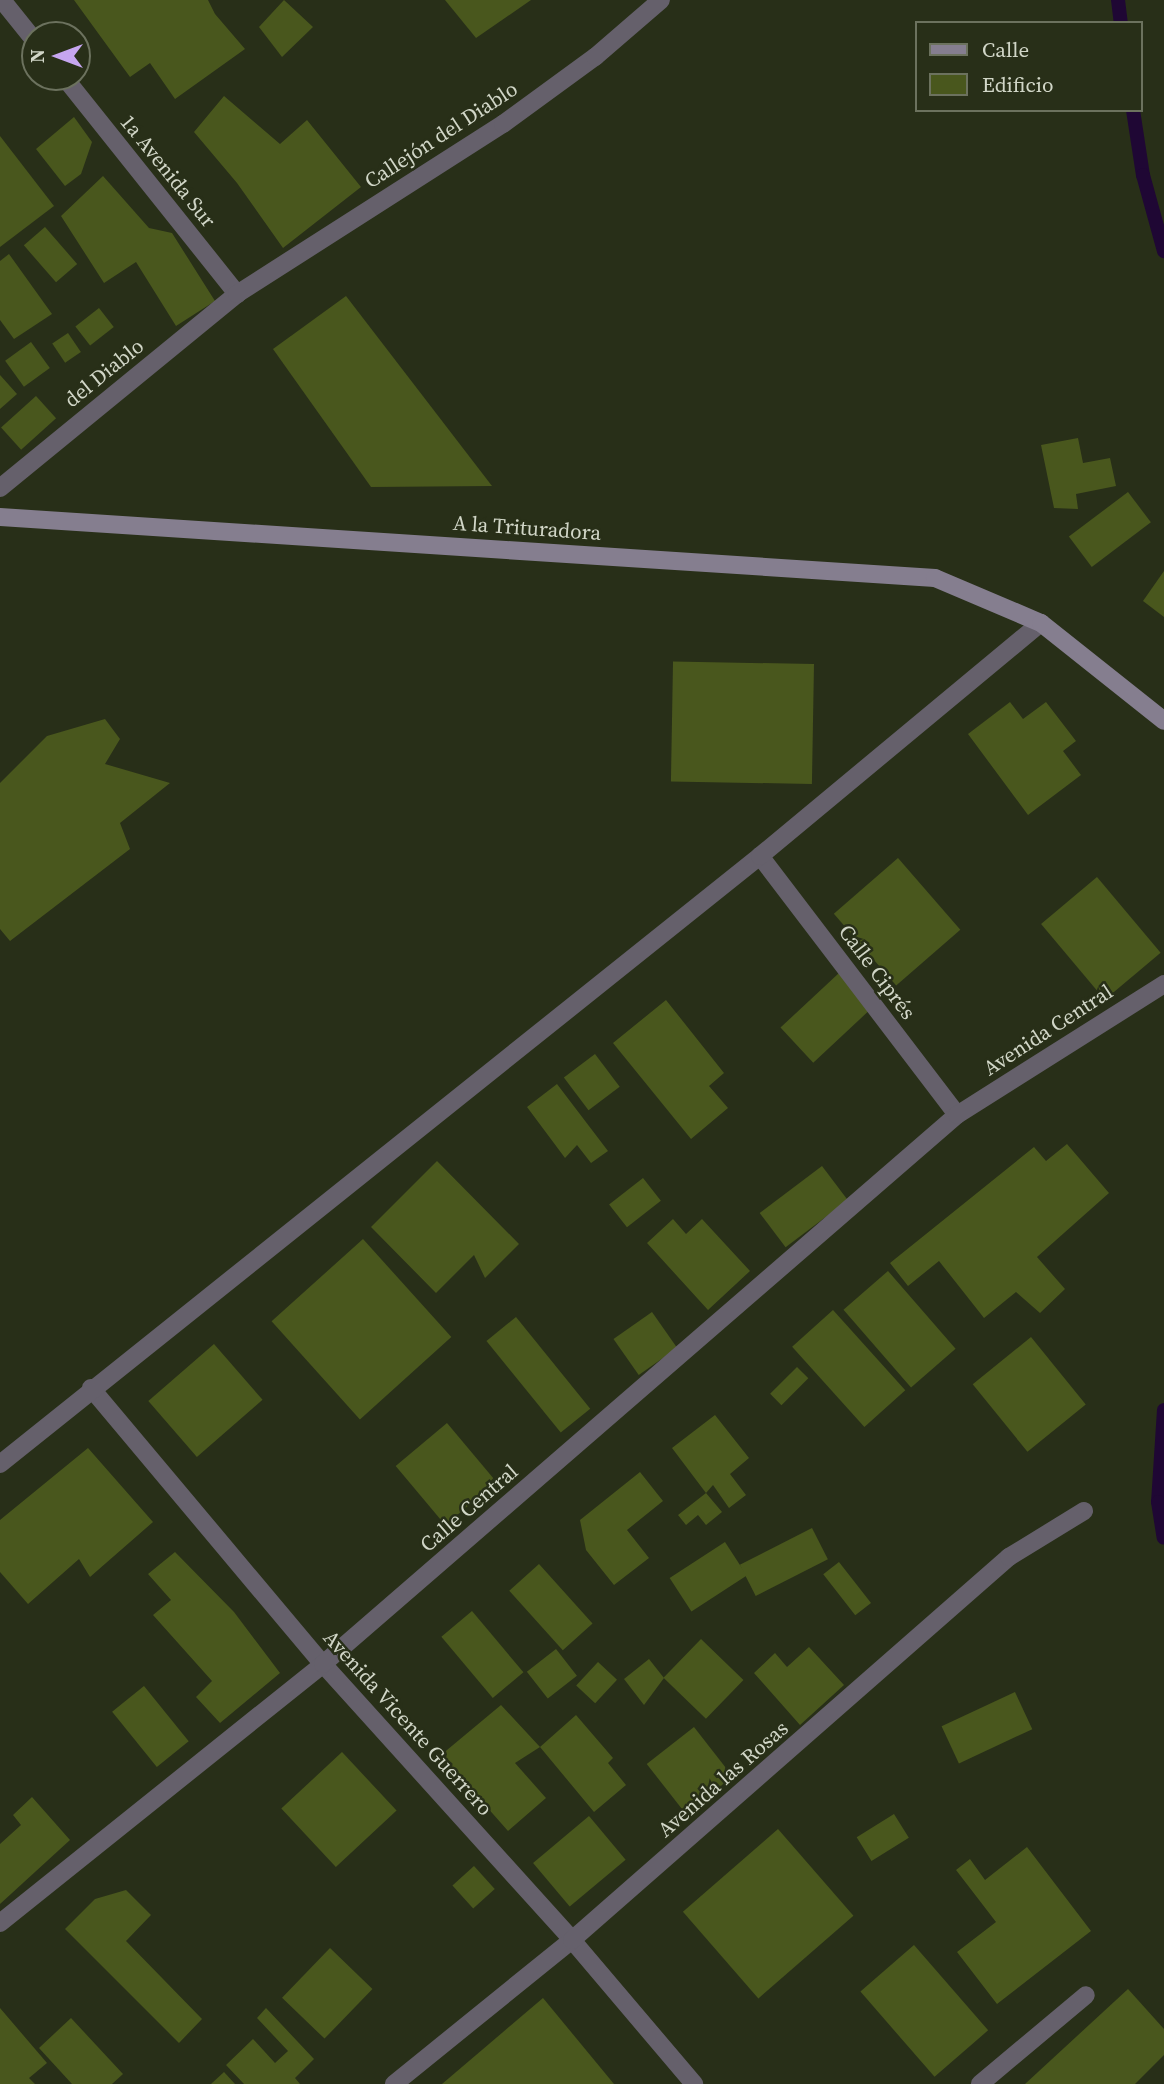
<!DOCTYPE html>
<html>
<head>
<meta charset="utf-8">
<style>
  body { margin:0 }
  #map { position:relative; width:1164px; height:2084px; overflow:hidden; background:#282f18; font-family:"Source Serif 4",serif }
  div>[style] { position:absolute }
  .stream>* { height:14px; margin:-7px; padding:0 7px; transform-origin:7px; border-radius:7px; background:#1f0734 }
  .building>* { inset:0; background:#49571d; transform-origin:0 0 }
  .street>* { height:18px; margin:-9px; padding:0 9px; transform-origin:9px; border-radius:9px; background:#65606b }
  .secondary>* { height:18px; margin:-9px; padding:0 9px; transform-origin:9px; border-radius:9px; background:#857e8f }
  span { translate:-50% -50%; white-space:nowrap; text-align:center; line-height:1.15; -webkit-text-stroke:5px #282f18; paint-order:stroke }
  .street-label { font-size:21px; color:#d1d6c7 }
  .legend { position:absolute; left:915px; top:21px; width:228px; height:91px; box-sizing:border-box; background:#282f18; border:2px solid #6c725e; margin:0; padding:9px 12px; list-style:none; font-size:21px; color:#d1d6c7 }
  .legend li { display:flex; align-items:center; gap:14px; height:35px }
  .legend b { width:35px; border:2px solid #6c725e }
  .north { position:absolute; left:21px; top:21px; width:70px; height:70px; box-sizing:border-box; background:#282f18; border:2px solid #6c725e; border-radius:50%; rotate:270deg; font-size:19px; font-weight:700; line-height:28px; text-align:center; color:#d1d6c7 }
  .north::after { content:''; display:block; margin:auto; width:24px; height:32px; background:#c6a6f0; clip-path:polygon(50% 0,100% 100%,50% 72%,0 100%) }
</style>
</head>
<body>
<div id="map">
  <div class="stream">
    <i style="left:1118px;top:0;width:23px;rotate:83deg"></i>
    <i style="left:1133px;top:110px;width:66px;rotate:81.3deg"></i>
    <i style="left:1143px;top:175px;width:79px;rotate:74.6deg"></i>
    <i style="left:1164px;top:1410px;width:92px;rotate:93.7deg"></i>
    <i style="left:1158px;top:1502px;width:36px;rotate:81deg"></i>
  </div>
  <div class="building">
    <i style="clip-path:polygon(74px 0,208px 0,215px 14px,245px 49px,175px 99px,150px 63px,130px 77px)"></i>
    <i style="clip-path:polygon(284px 0,313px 27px,282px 57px,259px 27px)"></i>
    <i style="clip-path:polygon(445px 0,531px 0,476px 38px)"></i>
    <i style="clip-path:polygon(224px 96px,280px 144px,307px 120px,361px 187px,283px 248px,237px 183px,194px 132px)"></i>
    <i style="clip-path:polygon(74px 117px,92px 142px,81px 174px,65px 186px,36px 149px)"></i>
    <i style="clip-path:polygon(0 136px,54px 206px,0 247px)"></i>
    <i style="clip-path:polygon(103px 176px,149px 228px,172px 233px,215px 301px,176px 326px,136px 262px,104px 283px,61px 216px)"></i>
    <i style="left:45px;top:227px;width:49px;height:28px;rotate:49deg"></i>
    <i style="clip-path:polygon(9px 254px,52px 314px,14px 339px,0 320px,0 261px)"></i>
    <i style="clip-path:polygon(346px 296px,492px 486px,371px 487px,273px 349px)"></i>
    <i style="left:99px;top:308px;width:24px;height:30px;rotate:52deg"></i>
    <i style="left:68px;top:333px;width:23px;height:19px;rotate:56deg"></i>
    <i style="left:31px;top:342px;width:32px;height:32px;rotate:54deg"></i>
    <i style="clip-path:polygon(0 375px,17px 394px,0 409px)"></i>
    <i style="left:36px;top:396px;width:30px;height:47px;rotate:48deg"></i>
    <i style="clip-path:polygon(1078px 438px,1083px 463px,1110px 458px,1116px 486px,1076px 494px,1078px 509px,1054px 508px,1041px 445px)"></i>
    <i style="left:1128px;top:492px;width:38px;height:74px;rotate:53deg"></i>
    <i style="clip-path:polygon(1164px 571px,1164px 617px,1143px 601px)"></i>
    <i style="left:814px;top:664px;width:120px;height:141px;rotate:91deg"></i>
    <i style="clip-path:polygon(1010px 702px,1023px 719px,1046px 702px,1076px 741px,1063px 751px,1081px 775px,1028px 815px,968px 734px)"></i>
    <i style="clip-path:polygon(105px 719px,120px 739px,105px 764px,170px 783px,120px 823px,130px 849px,10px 941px,0 929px,0 783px,47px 736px)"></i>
    <i style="left:898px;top:858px;width:95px;height:85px;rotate:49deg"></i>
    <i style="left:1097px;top:877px;width:99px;height:73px;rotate:50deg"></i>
    <i style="left:839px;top:973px;width:48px;height:80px;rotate:47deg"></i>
    <i style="clip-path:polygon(666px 1000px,724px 1073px,709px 1086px,728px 1108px,691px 1139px,613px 1043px)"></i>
    <i style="left:595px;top:1054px;width:41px;height:39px;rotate:53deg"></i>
    <i style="clip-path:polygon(557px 1084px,608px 1151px,591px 1163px,577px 1145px,565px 1158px,527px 1107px)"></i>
    <i style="clip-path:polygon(1067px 1144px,1109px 1193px,1037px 1257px,1065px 1289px,1040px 1313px,1016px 1292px,984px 1318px,939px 1261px,908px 1286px,890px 1263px,1034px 1147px,1046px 1161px)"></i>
    <i style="clip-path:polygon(437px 1161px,519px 1244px,485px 1278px,474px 1255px,436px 1293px,371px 1227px)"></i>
    <i style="left:822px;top:1166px;width:43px;height:78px;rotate:53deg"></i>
    <i style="left:643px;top:1178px;width:29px;height:43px;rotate:52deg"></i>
    <i style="clip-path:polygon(673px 1219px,686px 1234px,702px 1219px,750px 1271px,708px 1310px,647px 1243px)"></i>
    <i style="left:363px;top:1239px;width:132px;height:123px;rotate:48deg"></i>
    <i style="left:888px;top:1271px;width:103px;height:59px;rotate:49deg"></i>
    <i style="left:833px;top:1310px;width:108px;height:55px;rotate:48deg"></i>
    <i style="left:652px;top:1312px;width:44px;height:47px;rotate:55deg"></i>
    <i style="left:516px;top:1317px;width:118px;height:38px;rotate:51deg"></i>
    <i style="left:1031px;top:1337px;width:87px;height:75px;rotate:51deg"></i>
    <i style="left:214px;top:1344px;width:74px;height:87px;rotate:49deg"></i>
    <i style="left:797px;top:1367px;width:16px;height:38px;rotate:45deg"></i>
    <i style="clip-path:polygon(715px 1415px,749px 1458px,730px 1474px,746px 1495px,729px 1508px,713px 1485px,706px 1493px,722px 1512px,706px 1525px,698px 1515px,686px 1525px,678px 1515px,706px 1493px,672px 1448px)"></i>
    <i style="left:447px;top:1423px;width:77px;height:67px;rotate:50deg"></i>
    <i style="clip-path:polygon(88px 1448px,153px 1522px,90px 1577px,79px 1559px,28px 1604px,0 1572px,0 1520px)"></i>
    <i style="clip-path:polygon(640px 1472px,663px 1501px,627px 1530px,649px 1558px,614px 1585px,586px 1550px,580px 1520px)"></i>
    <i style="left:812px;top:1528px;width:35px;height:81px;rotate:63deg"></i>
    <i style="left:725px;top:1542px;width:40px;height:66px;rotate:57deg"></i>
    <i style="clip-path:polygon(175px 1552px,234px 1612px,280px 1673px,220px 1723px,196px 1697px,212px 1681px,153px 1615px,171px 1600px,148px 1574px)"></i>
    <i style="left:839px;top:1562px;width:52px;height:20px;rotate:52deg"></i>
    <i style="left:539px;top:1564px;width:80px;height:40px;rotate:48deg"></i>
    <i style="left:472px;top:1611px;width:80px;height:40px;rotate:50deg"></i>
    <i style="left:701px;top:1639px;width:59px;height:54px;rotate:44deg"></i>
    <i style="clip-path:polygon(809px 1647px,844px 1685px,800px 1725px,754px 1673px,775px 1653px,787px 1667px)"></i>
    <i style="left:556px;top:1649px;width:34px;height:37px;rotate:52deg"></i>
    <i style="clip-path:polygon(649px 1659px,664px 1678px,644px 1705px,624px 1679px)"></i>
    <i style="left:598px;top:1662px;width:26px;height:32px;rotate:43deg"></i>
    <i style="left:144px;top:1686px;width:71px;height:41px;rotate:51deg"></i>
    <i style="left:1015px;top:1692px;width:41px;height:81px;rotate:65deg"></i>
    <i style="clip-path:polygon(501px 1705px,540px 1747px,515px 1763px,546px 1798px,508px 1831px,441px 1755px)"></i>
    <i style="clip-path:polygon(576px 1715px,613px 1758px,608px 1763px,626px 1785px,594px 1812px,540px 1747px)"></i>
    <i style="left:694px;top:1727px;width:63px;height:60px;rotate:52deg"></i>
    <i style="left:342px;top:1752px;width:80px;height:83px;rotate:47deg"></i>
    <i style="clip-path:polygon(32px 1797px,70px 1840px,0 1904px,0 1844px,21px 1825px,13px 1815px)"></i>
    <i style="left:894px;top:1814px;width:28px;height:44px;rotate:58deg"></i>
    <i style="left:589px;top:1816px;width:57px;height:73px;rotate:50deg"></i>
    <i style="left:778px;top:1829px;width:115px;height:126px;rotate:49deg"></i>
    <i style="clip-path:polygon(1027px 1847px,1091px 1931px,997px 2004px,957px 1952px,996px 1922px,956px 1870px,970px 1859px,985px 1880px)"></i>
    <i style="left:474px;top:1866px;width:31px;height:29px;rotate:48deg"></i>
    <i style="clip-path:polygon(126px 1890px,151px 1915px,126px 1941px,202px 2019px,179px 2043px,65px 1929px,95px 1899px)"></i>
    <i style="left:914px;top:1945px;width:113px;height:71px;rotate:49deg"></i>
    <i style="left:330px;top:1948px;width:59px;height:69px;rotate:44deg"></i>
    <i style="clip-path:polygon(1128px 1989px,1164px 2029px,1164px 2055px,1135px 2084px,1025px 2084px)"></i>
    <i style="clip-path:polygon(543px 1998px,614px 2084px,442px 2084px)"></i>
    <i style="clip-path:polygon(0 2008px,47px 2063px,29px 2078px,35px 2084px,0 2084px)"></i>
    <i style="clip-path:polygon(266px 2008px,314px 2059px,295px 2078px,300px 2084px,244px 2084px,226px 2065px,253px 2039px,275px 2063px,288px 2051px,257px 2018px)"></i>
    <i style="clip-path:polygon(71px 2018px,123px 2074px,112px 2084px,72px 2084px,39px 2048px)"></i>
    <i style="clip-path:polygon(224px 2072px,235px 2084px,211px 2084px)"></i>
  </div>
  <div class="street">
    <i style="left:2px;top:0;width:53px;rotate:51.2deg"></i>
    <i style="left:64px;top:77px;width:278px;rotate:51.4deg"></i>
    <i style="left:0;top:488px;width:306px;rotate:-39.3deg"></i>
    <i style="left:237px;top:294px;width:316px;rotate:-32.6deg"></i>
    <i style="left:503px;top:124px;width:114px;rotate:-36.1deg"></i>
    <i style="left:595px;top:57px;width:87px;rotate:-40.8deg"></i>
    <i style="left:760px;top:856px;width:325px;rotate:52.7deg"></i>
    <i style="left:91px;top:1388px;width:361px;rotate:50deg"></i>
    <i style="left:323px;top:1664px;width:372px;rotate:47.9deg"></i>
    <i style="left:572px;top:1940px;width:189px;rotate:49.7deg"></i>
    <i style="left:0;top:1464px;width:973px;rotate:-38.66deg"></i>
    <i style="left:760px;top:856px;width:365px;rotate:-39.7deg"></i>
    <i style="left:0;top:1923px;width:414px;rotate:-38.7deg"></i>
    <i style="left:323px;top:1664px;width:839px;rotate:-40.89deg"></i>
    <i style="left:957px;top:1115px;width:245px;rotate:-32.3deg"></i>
    <i style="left:394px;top:2084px;width:229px;rotate:-39deg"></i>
    <i style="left:572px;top:1940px;width:581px;rotate:-41.23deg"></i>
    <i style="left:1009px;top:1557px;width:88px;rotate:-31.5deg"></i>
    <i style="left:980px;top:2084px;width:138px;rotate:-40deg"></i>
  </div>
  <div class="secondary">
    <i style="left:0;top:517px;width:937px;rotate:3.73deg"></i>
    <i style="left:935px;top:578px;width:115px;rotate:23deg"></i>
    <i style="left:1041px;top:623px;width:157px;rotate:38.5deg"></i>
  </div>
  <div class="street-label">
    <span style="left:441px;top:135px;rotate:-33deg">Callejón del Diablo</span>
    <span style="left:168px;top:171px;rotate:51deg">1a Avenida Sur</span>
    <span style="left:104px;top:373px;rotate:-39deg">del Diablo</span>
    <span style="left:527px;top:528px;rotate:4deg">A la Trituradora</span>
    <span style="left:877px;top:972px;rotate:53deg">Calle Ciprés</span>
    <span style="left:1048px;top:1030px;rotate:-33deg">Avenida Central</span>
    <span style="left:469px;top:1508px;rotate:-41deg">Calle Central</span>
    <span style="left:408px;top:1723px;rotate:48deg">Avenida Vicente Guerrero</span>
    <span style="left:723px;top:1779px;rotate:-41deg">Avenida las Rosas</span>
  </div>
  <ul class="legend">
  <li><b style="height:9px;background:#857e8f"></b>Calle</li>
  <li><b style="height:19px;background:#49571d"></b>Edificio</li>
  </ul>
  <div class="north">N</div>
</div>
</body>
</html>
